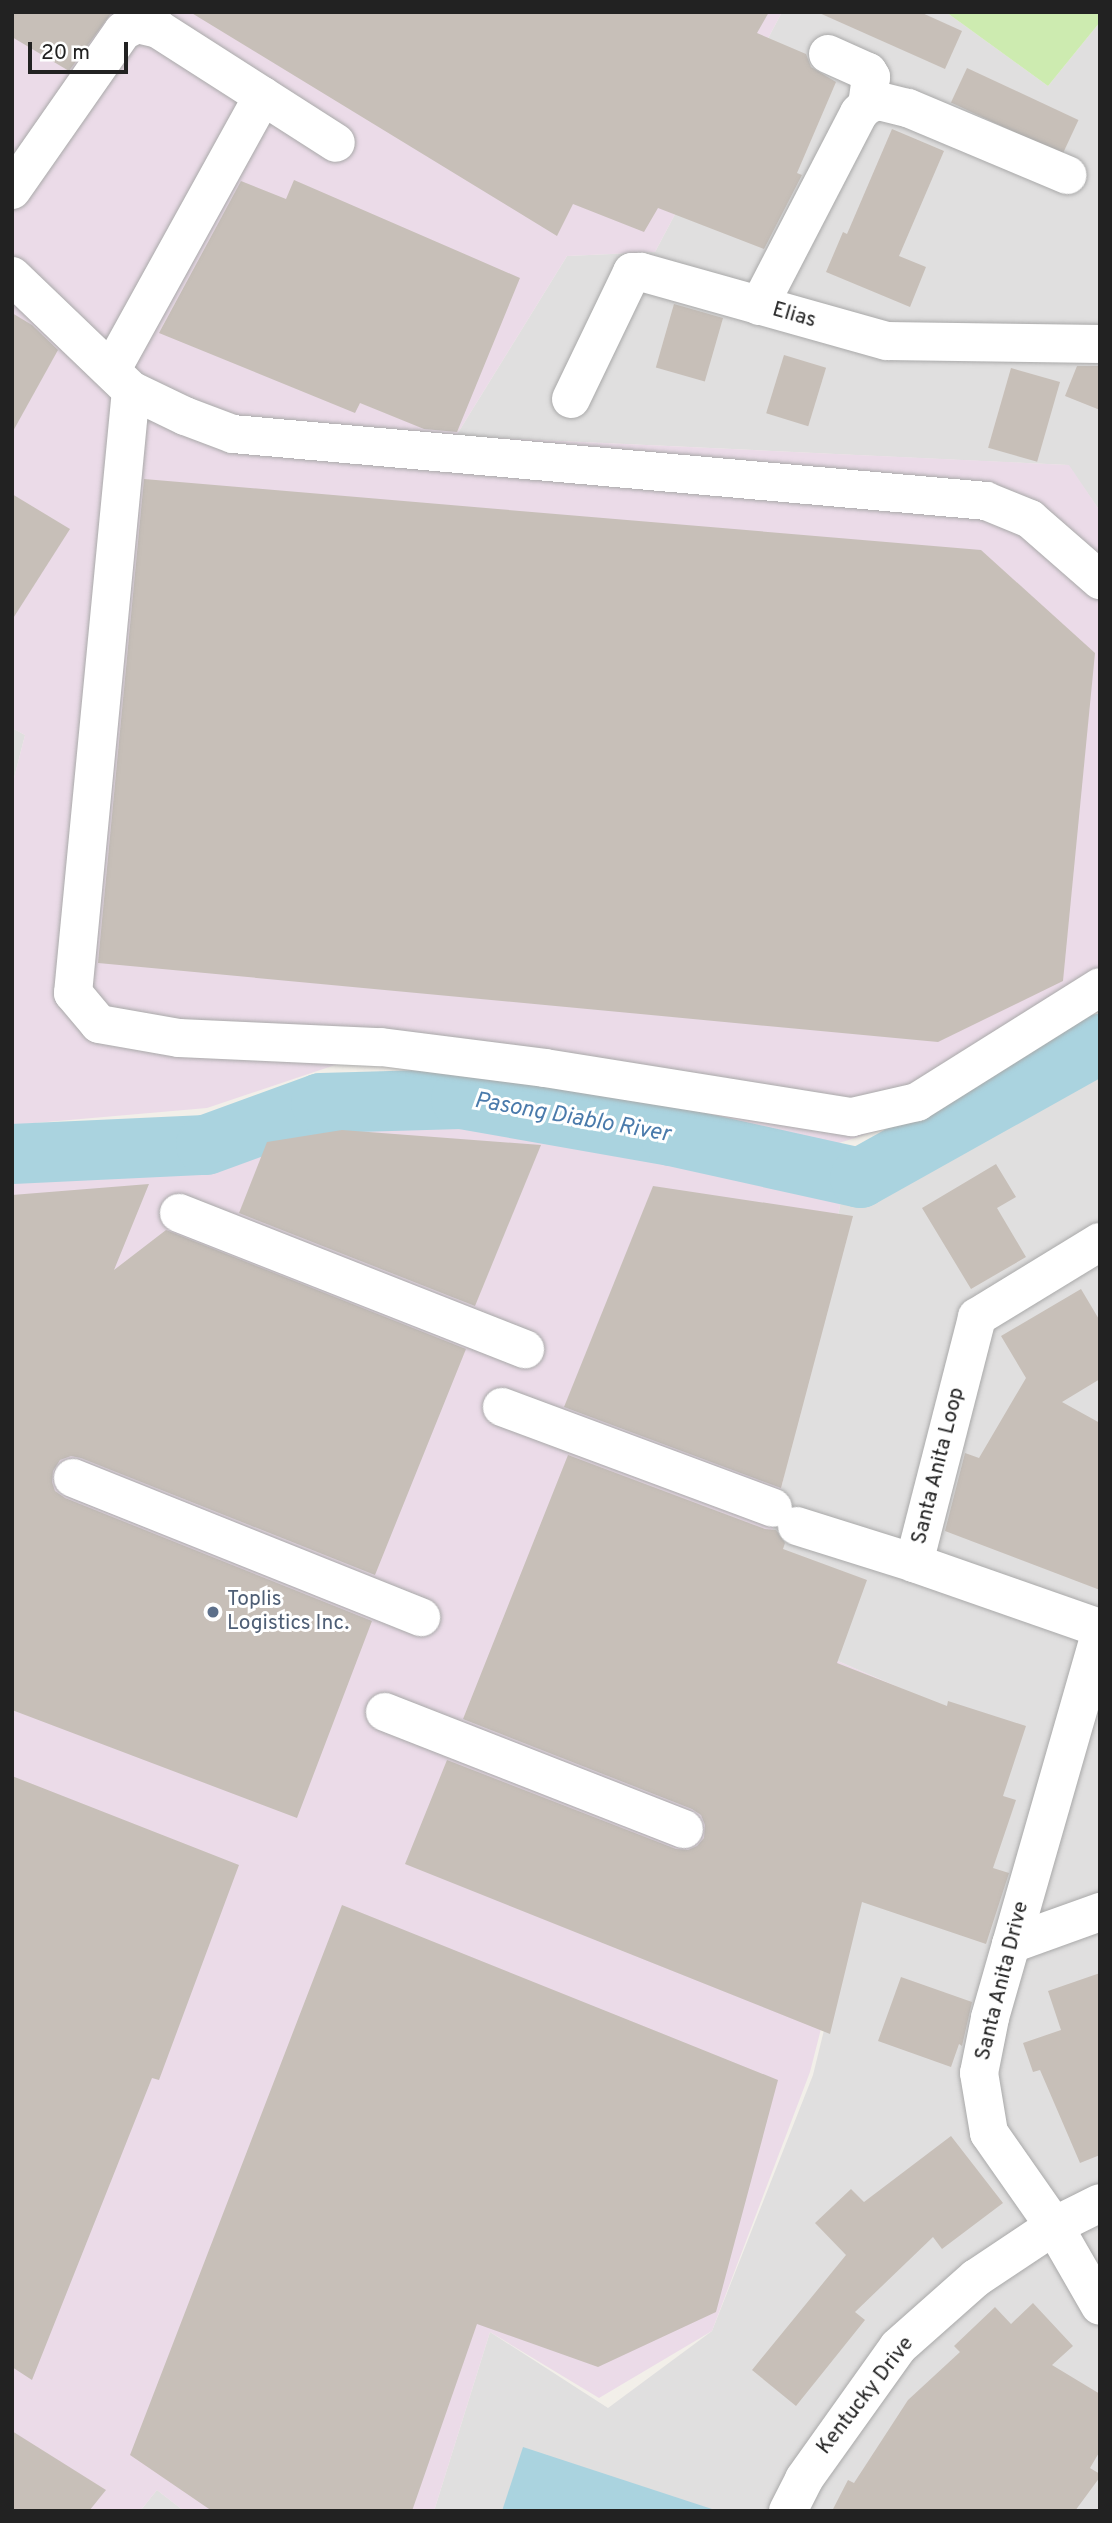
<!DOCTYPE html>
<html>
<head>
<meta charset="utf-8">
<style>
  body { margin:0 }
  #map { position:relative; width:1112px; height:2523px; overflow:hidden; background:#f2efe9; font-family:Overpass,sans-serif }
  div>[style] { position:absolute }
  .residential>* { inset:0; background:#e0dfdf }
  .industrial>* { inset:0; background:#ebdbe8 }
  .grass>* { inset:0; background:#cdebb0 }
  .water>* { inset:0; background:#aad3df }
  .river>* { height:60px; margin:-30px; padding:0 30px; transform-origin:30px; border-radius:30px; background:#aad3df }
  .building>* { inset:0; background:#c7bfb8; transform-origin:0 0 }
  .roads { filter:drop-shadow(0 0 2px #a9a9a9) drop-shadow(0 0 2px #a9a9a9) }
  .minor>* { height:38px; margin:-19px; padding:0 19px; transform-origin:19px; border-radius:19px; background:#fff }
  .dots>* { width:19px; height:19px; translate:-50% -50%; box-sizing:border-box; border:4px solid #fff; border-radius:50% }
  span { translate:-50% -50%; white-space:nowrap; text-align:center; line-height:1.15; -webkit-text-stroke:6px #fff; paint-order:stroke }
  .street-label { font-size:21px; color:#222 }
  .service-label { font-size:21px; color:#4e5e75 }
  .left { translate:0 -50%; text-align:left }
  .water-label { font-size:23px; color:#4a7aab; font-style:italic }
  .frame { position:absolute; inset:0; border:14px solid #222; pointer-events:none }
  .scale { position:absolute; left:28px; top:42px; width:100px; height:32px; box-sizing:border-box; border:4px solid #222; border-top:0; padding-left:9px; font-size:21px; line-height:24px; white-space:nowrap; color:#222; -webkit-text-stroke:5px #fff; paint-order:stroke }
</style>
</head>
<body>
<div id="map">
  <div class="residential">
    <i style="clip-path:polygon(782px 12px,946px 12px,1048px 86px,1100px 22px,1100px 511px,1068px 465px,456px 436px,567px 256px,655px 252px)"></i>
    <i style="clip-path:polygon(12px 728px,25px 735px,12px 786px)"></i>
    <i style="clip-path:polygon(1100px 1060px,1100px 2511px,434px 2511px,490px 2332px,608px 2408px,712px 2331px,813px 2075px,907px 1691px,753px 1624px,841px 1201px,872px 1204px)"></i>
    <i style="clip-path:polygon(157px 2490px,184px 2511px,140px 2511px)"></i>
  </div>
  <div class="industrial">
    <i style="clip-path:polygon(12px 12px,782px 12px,655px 252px,567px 256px,456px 436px,1069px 465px,1100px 511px,1100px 1000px,907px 1121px,836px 1144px,609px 1093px,350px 1060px,207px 1108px,12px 1125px,12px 786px,25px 735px,12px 728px)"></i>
    <i style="clip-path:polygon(323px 1103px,440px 1110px,841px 1201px,753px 1624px,907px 1691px,810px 2072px,712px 2331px,599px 2398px,490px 2332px,434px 2511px,184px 2511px,157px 2490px,140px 2511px,12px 2511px,12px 1176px,142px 1172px)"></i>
  </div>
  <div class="grass">
    <i style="clip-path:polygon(946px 12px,1100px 12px,1100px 22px,1048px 86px)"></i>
  </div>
  <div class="water">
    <i style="clip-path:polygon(523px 2447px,718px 2511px,502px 2511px)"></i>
  </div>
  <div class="river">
    <i style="left:12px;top:1154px;width:194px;rotate:-2.7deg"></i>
    <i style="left:206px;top:1145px;width:122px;rotate:-20.1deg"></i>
    <i style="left:321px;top:1103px;width:140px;rotate:-1.6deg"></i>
    <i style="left:461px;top:1099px;width:213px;rotate:10deg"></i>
    <i style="left:671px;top:1136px;width:194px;rotate:12.5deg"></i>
    <i style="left:860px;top:1178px;width:275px;rotate:-29.2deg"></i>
  </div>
  <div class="building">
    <i style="clip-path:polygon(12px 12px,112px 12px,69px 71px,12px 37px)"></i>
    <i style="clip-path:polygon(190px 12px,769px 12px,757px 33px,806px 54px,811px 67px,836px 82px,797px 173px,802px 175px,764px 249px,658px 208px,644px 232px,573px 204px,557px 236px)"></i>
    <i style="clip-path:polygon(817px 12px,920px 12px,962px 31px,945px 69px)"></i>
    <i style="left:967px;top:68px;width:123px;height:38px;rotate:25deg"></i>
    <i style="clip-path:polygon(892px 129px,944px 151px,899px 256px,926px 267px,910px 307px,826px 272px,843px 232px,847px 234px)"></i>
    <i style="clip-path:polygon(294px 180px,520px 278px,457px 432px,424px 429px,360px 403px,355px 413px,159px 333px,241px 181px,286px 199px)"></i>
    <i style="left:674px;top:304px;width:51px;height:66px;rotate:16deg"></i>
    <i style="clip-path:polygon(12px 313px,32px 325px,58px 350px,12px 433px)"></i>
    <i style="left:784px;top:355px;width:44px;height:61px;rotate:17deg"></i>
    <i style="clip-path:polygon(1077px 366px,1100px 366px,1100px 410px,1065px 396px)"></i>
    <i style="left:1011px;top:368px;width:51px;height:83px;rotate:16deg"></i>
    <i style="clip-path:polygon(144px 479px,981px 550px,1095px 653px,1063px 981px,938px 1042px,98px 963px)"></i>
    <i style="clip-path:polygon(12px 494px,70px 529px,12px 620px)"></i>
    <i style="clip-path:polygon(342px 1130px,541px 1145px,475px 1306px,239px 1213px,267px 1142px)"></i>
    <i style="clip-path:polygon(996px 1164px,1016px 1197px,997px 1208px,1026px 1257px,971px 1289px,922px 1208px)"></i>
    <i style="clip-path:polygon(149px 1184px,114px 1270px,166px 1230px,466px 1349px,375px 1575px,81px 1458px,71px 1456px,60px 1460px,53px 1471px,52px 1482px,55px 1491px,65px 1498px,372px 1621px,297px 1818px,12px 1710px,12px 1195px)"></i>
    <i style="clip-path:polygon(653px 1186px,853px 1216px,781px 1488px,564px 1407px)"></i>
    <i style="clip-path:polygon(1081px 1289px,1100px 1321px,1100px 1379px,1062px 1402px,1100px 1423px,1100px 1590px,945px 1531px,965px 1453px,979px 1458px,1026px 1378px,1001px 1336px)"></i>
    <i style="clip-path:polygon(568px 1455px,765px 1529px,776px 1530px,785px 1543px,783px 1549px,867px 1580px,837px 1663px,947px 1706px,948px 1701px,1026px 1726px,1003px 1796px,1016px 1800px,993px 1868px,1009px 1873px,986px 1944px,862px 1902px,830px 2034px,405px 1864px,447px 1760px,676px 1849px,688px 1850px,697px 1846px,704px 1838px,705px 1825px,701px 1815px,692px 1809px,463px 1719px)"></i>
    <i style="clip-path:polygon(12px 1776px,239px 1865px,159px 2080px,152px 2078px,32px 2380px,12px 2367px)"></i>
    <i style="clip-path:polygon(342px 1905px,778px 2080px,716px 2312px,598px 2367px,477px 2324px,412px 2511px,212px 2511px,130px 2455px)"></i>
    <i style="clip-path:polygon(1100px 1973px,1100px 2155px,1080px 2163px,1040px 2070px,1033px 2072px,1023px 2043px,1061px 2030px,1048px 1991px)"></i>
    <i style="clip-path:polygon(901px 1977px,972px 2002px,962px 2046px,959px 2044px,951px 2067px,878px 2041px)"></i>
    <i style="clip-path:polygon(951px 2136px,1003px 2203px,942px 2249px,933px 2237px,855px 2312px,865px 2320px,796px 2406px,752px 2370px,846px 2255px,815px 2223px,851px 2189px,864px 2202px)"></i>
    <i style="clip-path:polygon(1033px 2303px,1073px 2346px,1052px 2365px,1100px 2394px,1100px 2451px,1090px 2468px,1100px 2474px,1100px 2477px,1075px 2511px,832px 2511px,848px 2480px,854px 2483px,908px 2400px,960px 2352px,954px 2346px,995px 2307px,1011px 2324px)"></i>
    <i style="clip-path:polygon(12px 2431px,106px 2490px,89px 2511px,12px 2511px)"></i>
  </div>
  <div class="roads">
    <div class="minor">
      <i style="left:828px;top:54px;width:44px;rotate:24.2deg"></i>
      <i style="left:868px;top:72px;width:6px;rotate:59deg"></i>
      <i style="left:871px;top:77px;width:28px;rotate:98deg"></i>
      <i style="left:12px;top:190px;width:194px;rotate:-55.1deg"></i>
      <i style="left:123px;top:31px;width:16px;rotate:-27deg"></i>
      <i style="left:137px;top:24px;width:22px;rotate:13deg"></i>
      <i style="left:158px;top:29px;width:211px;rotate:32.6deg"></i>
      <i style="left:12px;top:276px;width:165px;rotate:43.8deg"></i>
      <i style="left:131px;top:390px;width:60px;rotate:25.7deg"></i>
      <i style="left:185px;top:416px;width:51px;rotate:20.6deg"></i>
      <i style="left:233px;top:434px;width:756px;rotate:5.08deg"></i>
      <i style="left:986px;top:501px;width:48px;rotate:22.2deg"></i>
      <i style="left:1030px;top:519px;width:93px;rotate:41.1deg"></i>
      <i style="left:759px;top:306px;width:217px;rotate:-62.6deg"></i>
      <i style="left:859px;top:113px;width:11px;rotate:-45deg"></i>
      <i style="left:867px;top:105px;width:13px;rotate:-18deg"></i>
      <i style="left:879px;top:101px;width:30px;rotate:14deg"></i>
      <i style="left:908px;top:108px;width:173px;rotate:22.8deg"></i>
      <i style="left:112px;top:369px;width:312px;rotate:-61.1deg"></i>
      <i style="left:131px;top:390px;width:606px;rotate:95.49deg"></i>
      <i style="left:73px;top:993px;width:40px;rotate:50deg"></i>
      <i style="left:99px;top:1024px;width:81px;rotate:9.9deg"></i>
      <i style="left:179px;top:1038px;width:202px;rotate:2.6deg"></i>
      <i style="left:381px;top:1047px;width:165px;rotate:7.3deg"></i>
      <i style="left:545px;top:1068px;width:311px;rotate:9.1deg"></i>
      <i style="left:852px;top:1117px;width:67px;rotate:-13deg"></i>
      <i style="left:917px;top:1102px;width:216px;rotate:-32.1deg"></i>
      <i style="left:571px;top:399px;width:141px;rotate:-64.3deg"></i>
      <i style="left:632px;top:272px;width:9px"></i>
      <i style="left:641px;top:272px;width:255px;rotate:15.7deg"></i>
      <i style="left:887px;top:341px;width:213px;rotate:0.8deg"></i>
      <i style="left:179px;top:1213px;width:372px;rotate:21.5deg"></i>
      <i style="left:502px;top:1407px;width:289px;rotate:20.4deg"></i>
      <i style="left:73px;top:1478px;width:375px;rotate:21.8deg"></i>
      <i style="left:797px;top:1526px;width:123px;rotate:17.5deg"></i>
      <i style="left:914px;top:1563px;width:197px;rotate:19.3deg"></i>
      <i style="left:914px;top:1563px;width:254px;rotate:-75.6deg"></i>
      <i style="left:977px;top:1317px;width:144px;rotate:-31.4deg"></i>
      <i style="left:1100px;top:1634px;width:399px;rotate:106deg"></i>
      <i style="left:990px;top:2018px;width:56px;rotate:101.3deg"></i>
      <i style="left:979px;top:2073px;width:61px;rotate:80.5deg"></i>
      <i style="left:989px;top:2133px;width:113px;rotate:55deg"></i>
      <i style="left:1054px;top:2226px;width:92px;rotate:60.1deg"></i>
      <i style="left:385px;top:1712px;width:321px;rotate:21.4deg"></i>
      <i style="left:1011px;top:1944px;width:95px;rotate:-19.8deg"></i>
      <i style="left:788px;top:2511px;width:36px;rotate:-63deg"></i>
      <i style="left:804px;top:2479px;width:162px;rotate:-54.5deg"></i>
      <i style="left:898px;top:2347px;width:104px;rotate:-41.5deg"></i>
      <i style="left:976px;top:2278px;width:94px;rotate:-33.7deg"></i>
      <i style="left:1054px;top:2226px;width:51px;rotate:-26.6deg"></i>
    </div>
  </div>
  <div class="dots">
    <i style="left:213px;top:1612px;background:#5c6f8a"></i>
  </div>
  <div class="street-label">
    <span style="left:794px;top:316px;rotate:16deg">Elias</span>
    <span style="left:939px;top:1466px;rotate:-76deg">Santa Anita Loop</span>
    <span style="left:1003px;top:1981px;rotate:-76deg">Santa Anita Drive</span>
    <span style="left:866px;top:2396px;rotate:-52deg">Kentucky Drive</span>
  </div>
  <div class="service-label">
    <span class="left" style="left:227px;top:1612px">Toplis<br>Logistics Inc.</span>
  </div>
  <div class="water-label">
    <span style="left:572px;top:1119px;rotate:10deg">Pasong Diablo River</span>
  </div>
  <div class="frame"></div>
  <div class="scale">20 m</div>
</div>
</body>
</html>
